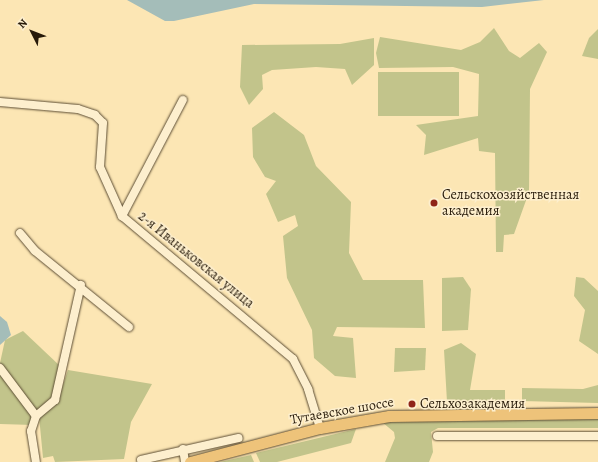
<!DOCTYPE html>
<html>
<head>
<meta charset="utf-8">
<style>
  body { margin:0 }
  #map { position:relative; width:598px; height:462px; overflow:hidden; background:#fce6b4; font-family:Alegreya,serif }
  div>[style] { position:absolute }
  .green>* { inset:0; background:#c2c48b; transform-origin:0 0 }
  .water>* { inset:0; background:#a4bdb9 }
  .roads { filter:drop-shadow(0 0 1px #5c4d34) drop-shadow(0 0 1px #5c4d34) }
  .minor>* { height:8px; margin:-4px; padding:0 4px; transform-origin:4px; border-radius:4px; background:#fdefce }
  .major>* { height:11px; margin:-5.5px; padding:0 5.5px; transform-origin:5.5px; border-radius:5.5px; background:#eec37a }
  .dots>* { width:11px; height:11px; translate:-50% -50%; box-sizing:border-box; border:2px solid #fdefce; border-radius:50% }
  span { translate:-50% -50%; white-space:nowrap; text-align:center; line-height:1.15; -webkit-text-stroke:3px #fdefce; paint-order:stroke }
  .poi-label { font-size:14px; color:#271a09 }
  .left { translate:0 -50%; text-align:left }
  .street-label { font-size:14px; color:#271a09 }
  .north { position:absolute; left:12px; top:12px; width:40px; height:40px; -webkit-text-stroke:3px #fdefce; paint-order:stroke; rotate:312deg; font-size:11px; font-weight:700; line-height:16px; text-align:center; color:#271a09 }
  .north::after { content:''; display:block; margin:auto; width:14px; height:18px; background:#271a09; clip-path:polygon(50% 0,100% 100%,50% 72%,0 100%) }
</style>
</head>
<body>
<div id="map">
  <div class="green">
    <i style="clip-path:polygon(494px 28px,509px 51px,520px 58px,539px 43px,547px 52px,530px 89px,529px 192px,514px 234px,504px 235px,503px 252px,496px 252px,495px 153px,479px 151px,478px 138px,424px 155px,426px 135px,416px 125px,478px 116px,479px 74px,453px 67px,379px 68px,376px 53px,380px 37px,461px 50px,480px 42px)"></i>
    <i style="clip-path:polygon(598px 29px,598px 59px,582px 56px,589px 38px)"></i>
    <i style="clip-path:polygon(374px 38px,374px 65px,352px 85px,345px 69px,316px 67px,272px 70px,262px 75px,263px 89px,249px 105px,240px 87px,242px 45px,340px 44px)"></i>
    <i style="left:459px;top:72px;width:44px;height:81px;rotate:90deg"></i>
    <i style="clip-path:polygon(274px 112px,304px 135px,316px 166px,351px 202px,349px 253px,363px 280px,423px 280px,425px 328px,337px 327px,333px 336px,353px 338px,356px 378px,335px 376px,314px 358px,312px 330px,287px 278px,283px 236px,298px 226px,295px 215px,278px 222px,266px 194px,276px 181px,265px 177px,253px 157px,252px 128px)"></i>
    <i style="clip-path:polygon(463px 277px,471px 289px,468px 330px,442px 331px,442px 278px)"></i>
    <i style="clip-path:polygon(576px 277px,584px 278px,598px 291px,598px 354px,579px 341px,585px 310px,574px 296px)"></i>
    <i style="clip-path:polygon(23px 331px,60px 366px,52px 399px,36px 412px,0 363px,5px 340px)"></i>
    <i style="clip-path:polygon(461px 343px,476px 354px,470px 390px,505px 390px,505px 405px,454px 406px,447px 402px,444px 350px)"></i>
    <i style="clip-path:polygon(395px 348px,426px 348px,425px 370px,394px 372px)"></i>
    <i style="clip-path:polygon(68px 370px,152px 384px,131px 422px,124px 459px,55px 462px,53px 456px,43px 458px,39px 416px,57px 402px)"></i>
    <i style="clip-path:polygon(0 373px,33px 416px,33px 425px,0 424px)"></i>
    <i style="clip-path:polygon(598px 385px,598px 403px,522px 401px,522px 388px,583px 389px)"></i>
    <i style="clip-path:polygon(439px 417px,598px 419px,598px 428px,438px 428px,431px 432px,433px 452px,429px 462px,385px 462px,395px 438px,394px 432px,382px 422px)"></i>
    <i style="clip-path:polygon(356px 429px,351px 443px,277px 462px,260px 462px,256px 453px)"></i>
    <i style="clip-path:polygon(251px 455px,254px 462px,220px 462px)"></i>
  </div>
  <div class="water">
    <i style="clip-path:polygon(127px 0,544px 0,482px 7px,254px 4px,174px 21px,165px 21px)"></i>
    <i style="clip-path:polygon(0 316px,7px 322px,11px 335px,0 345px)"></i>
  </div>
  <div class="roads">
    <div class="minor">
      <i style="left:0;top:102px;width:78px;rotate:5.1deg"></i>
      <i style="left:78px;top:109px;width:18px;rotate:19deg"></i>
      <i style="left:95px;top:115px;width:11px;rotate:45deg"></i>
      <i style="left:103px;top:123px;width:44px;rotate:93.9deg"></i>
      <i style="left:100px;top:167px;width:54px;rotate:65.8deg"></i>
      <i style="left:122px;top:216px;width:223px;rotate:39.9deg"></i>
      <i style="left:293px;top:359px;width:34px;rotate:63deg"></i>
      <i style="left:308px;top:389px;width:41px;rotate:72.9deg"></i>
      <i style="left:122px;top:216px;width:131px;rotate:-62.3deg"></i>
      <i style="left:20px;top:233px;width:23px;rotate:50deg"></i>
      <i style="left:35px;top:251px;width:121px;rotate:39deg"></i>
      <i style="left:0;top:368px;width:60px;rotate:53.1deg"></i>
      <i style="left:36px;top:416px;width:16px;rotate:108deg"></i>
      <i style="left:31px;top:431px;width:31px;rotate:81deg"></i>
      <i style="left:36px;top:416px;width:25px;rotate:-40deg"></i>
      <i style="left:55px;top:400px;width:118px;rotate:-77.3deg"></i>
      <i style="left:437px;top:436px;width:161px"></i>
      <i style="left:183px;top:449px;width:13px;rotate:81deg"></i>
      <i style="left:141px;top:460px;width:100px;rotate:-12.7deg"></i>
    </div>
    <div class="major">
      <i style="left:190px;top:462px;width:134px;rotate:-14.7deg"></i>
      <i style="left:320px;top:428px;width:70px;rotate:-9.9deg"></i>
      <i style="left:389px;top:416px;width:209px;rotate:-0.8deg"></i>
    </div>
  </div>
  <div class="dots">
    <i style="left:434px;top:203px;background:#8f2418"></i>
    <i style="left:412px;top:404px;background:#8f2418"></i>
  </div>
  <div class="poi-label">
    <span class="left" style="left:442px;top:203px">Сельскохозяйственная<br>академия</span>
    <span class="left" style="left:420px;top:404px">Сельхозакадемия</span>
  </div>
  <div class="street-label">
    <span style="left:196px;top:260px;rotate:39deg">2-я Иваньковская улица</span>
    <span style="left:342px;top:411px;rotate:-10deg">Тутаевское шоссе</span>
  </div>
  <div class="north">N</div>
</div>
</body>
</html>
